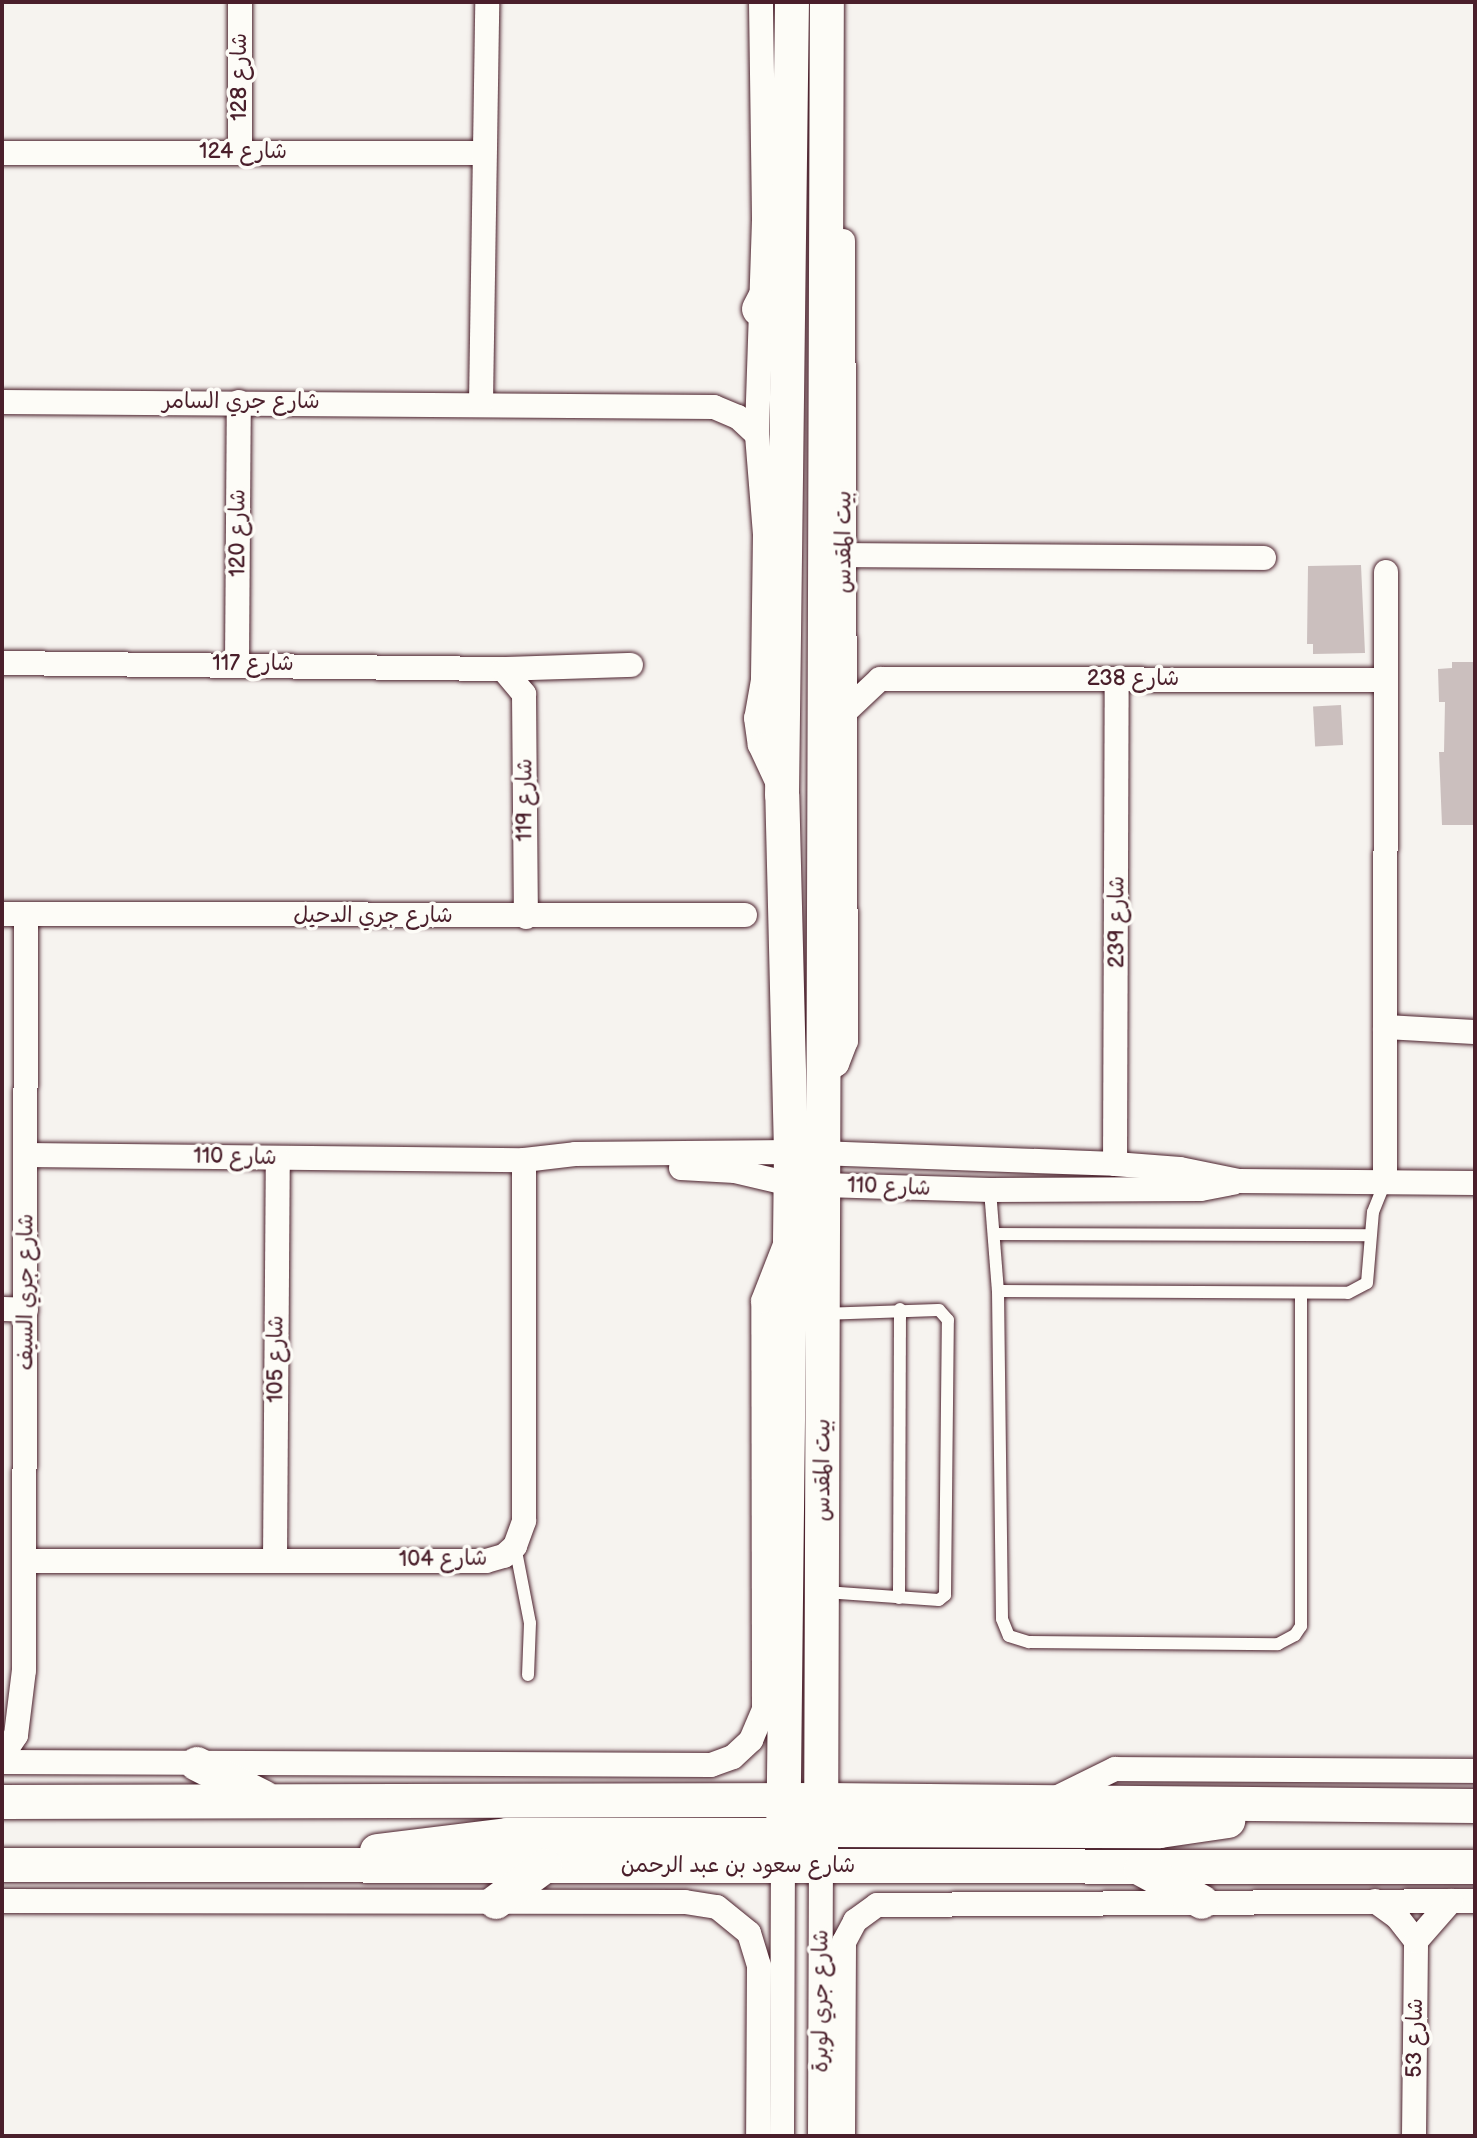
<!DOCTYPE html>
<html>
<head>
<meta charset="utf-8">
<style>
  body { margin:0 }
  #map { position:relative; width:1477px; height:2138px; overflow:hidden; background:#f6f3ef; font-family:"Balsamiq Sans","Playpen Sans Arabic",sans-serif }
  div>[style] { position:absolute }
  .building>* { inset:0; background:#cbbfbe; transform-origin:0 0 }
  .roads { filter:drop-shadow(0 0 2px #4a1f2b) drop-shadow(0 0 2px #4a1f2b) }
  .lane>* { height:12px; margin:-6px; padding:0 6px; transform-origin:6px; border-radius:6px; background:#fdfcf7 }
  .street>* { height:24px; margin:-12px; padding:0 12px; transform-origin:12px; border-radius:12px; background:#fdfcf7 }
  .secondary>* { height:34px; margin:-17px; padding:0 17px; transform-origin:17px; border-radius:17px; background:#fdfcf7 }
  span { translate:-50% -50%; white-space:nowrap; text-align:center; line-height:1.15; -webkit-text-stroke:7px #fdfcf7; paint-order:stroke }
  .street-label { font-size:22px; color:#4a1f2b }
  .frame { position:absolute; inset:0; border:4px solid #4a1f2b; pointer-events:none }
</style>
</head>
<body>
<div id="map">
  <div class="building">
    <i style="clip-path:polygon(1361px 565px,1365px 653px,1313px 654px,1313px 644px,1307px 644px,1308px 566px)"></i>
    <i style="clip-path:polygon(1452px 662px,1475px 662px,1475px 825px,1442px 825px,1439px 752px,1444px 752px,1445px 702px,1439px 702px,1438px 669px,1452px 668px)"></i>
    <i style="left:1341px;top:705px;width:40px;height:28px;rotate:87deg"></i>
  </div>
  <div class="roads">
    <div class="lane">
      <i style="left:990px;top:1190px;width:101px;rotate:85.5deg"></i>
      <i style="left:998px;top:1291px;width:350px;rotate:0.3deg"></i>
      <i style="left:1348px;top:1293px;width:21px;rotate:-28deg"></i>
      <i style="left:1367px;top:1283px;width:71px;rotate:-85.2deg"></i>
      <i style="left:1373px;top:1212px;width:32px;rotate:-68deg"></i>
      <i style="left:996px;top:1234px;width:373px;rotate:0.2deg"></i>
      <i style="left:998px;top:1291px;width:328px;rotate:89.3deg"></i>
      <i style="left:1002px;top:1619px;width:18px;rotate:68deg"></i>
      <i style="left:1009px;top:1636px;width:21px;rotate:17deg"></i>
      <i style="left:1029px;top:1642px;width:249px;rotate:0.5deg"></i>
      <i style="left:1278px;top:1644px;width:19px;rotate:-28deg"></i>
      <i style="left:1295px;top:1635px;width:11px;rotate:-56deg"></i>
      <i style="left:1301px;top:1626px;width:333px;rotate:-90deg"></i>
      <i style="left:515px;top:1546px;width:78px;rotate:79deg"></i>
      <i style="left:530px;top:1623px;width:52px;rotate:92.2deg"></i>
      <i style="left:825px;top:1592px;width:114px;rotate:4deg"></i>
      <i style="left:939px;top:1600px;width:8px;rotate:-40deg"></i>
      <i style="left:945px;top:1595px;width:275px;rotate:-89.4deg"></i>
      <i style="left:948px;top:1320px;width:13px;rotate:-132deg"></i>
      <i style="left:939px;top:1310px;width:112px;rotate:178deg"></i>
      <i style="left:899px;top:1598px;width:289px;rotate:-89.8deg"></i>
    </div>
    <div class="street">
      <i style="left:240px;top:2px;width:150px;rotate:90deg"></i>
      <i style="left:761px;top:2px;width:218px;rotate:89.2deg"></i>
      <i style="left:764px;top:220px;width:215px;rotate:91.9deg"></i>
      <i style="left:757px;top:435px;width:99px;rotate:85.4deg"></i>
      <i style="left:765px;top:534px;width:146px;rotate:90.8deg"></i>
      <i style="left:763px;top:680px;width:39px;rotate:100deg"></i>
      <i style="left:756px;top:718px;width:27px;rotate:82deg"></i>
      <i style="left:760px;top:745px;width:45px;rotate:65.1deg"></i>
      <i style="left:2px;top:153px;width:482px"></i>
      <i style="left:2px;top:402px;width:712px;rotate:0.4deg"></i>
      <i style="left:714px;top:407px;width:26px;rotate:23deg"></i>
      <i style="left:738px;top:417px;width:26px;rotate:43deg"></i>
      <i style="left:481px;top:403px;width:401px;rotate:-89.1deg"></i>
      <i style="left:844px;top:555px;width:420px;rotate:0.4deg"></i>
      <i style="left:2px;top:663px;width:501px;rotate:0.69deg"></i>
      <i style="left:503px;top:669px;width:33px;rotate:50deg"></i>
      <i style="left:524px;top:694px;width:223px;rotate:89.5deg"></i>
      <i style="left:237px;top:664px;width:262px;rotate:-89.6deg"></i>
      <i style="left:503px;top:669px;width:128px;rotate:-1.8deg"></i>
      <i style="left:845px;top:712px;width:48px;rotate:-43.3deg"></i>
      <i style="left:880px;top:679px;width:506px;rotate:0.11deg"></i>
      <i style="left:2px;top:914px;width:743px;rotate:0.08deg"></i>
      <i style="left:1385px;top:1027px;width:90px;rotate:3.2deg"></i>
      <i style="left:823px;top:1074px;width:17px;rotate:-36deg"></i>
      <i style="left:837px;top:1064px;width:25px;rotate:-69deg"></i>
      <i style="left:846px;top:1041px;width:800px;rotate:-90.21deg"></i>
      <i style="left:26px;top:1155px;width:498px;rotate:0.6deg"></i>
      <i style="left:524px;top:1160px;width:51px;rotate:-6.7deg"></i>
      <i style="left:575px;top:1154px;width:216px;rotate:-0.5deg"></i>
      <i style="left:791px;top:1152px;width:324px;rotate:2.1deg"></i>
      <i style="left:1115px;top:1164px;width:65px;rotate:4.4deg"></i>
      <i style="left:1180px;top:1169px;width:60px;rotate:11.5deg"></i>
      <i style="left:1239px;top:1181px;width:236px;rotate:0.5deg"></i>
      <i style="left:1115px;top:1164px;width:485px;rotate:-89.8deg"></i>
      <i style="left:681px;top:1168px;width:54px;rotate:3.2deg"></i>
      <i style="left:735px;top:1171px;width:57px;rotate:13.3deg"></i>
      <i style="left:790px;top:1184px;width:200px;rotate:1.7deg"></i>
      <i style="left:990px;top:1190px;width:211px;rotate:-0.3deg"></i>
      <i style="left:1201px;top:1189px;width:33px;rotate:-11deg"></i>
      <i style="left:1385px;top:1182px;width:610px;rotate:-89.91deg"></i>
      <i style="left:2px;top:1309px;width:24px;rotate:2deg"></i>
      <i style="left:27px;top:1561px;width:459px"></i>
      <i style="left:486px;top:1561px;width:19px;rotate:-16deg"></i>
      <i style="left:504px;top:1556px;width:15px;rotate:-42deg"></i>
      <i style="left:515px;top:1546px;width:27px;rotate:-70deg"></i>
      <i style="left:524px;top:1521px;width:361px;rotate:-90deg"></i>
      <i style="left:275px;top:1561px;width:403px;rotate:-89.6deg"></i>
      <i style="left:2px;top:1756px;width:25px;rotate:-56deg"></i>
      <i style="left:16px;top:1735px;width:65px;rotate:-83deg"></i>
      <i style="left:24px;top:1670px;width:756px;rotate:-89.85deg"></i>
      <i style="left:2px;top:1762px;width:709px;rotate:0.24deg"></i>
      <i style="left:711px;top:1765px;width:23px;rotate:-20deg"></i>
      <i style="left:733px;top:1757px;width:25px;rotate:-43deg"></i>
      <i style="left:751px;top:1740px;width:34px;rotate:-67deg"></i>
      <i style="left:764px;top:1709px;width:408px;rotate:-90.1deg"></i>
      <i style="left:763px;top:1301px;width:58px;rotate:-68.7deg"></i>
      <i style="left:1056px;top:1798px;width:66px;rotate:-26.2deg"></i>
      <i style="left:1115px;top:1769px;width:360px;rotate:0.3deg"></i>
      <i style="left:2px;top:1901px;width:683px;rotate:0.08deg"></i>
      <i style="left:685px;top:1902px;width:32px;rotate:9deg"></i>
      <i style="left:717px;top:1907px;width:41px;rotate:39.1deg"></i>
      <i style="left:749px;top:1933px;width:34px;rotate:73deg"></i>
      <i style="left:759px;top:1966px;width:170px;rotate:90.3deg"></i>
      <i style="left:1375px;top:1901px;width:29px;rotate:36deg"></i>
      <i style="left:1398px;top:1918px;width:29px;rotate:52deg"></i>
      <i style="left:782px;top:2136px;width:269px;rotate:-89.8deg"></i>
      <i style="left:820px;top:2136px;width:269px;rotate:-89.8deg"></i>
      <i style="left:843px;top:2136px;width:194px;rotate:-89.7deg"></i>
      <i style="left:844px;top:1942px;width:24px;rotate:-62deg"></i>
      <i style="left:855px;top:1921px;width:27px;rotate:-36deg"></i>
      <i style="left:877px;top:1905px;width:598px;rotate:-0.38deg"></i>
      <i style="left:1414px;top:2136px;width:195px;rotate:-89.4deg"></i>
      <i style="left:1416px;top:1941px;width:53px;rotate:-48.8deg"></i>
    </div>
    <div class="secondary">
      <i style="left:759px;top:309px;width:56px;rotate:-62.5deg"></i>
      <i style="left:197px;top:1764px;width:74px;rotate:26.6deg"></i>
      <i style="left:2px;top:1802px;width:823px;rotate:-0.14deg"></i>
      <i style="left:825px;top:1800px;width:650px;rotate:0.53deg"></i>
      <i style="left:804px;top:1839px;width:30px;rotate:-17deg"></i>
      <i style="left:833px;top:1830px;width:327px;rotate:0.2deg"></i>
      <i style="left:1160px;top:1831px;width:69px;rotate:-8.4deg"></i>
      <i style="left:377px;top:1851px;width:131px;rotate:-7deg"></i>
      <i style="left:507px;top:1835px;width:261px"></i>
      <i style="left:768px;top:1835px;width:39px;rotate:-17deg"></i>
      <i style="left:2px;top:1865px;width:1473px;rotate:0.08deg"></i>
      <i style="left:783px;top:1867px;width:715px;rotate:-89.36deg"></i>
      <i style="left:791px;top:1152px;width:357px;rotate:-91.4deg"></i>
      <i style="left:782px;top:795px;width:793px;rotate:-89.28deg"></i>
      <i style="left:821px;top:1867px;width:1865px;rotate:-89.82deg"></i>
      <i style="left:1141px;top:1869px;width:69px;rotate:28.4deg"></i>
      <i style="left:496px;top:1902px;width:61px;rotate:-36.3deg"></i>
    </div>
  </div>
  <div class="street-label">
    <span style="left:240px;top:77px;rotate:-90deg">شارع 128</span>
    <span style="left:243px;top:152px">شارع 124</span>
    <span style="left:241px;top:402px">شارع جري السامر</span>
    <span style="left:238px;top:533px;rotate:-90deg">شارع 120</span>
    <span style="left:844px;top:542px;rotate:-90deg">بيت المقدس</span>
    <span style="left:253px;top:664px">شارع 117</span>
    <span style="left:1133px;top:679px">شارع 238</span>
    <span style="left:525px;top:800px;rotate:-90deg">شارع 119</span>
    <span style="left:373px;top:916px">شارع جري الدحيل</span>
    <span style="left:1117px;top:922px;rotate:-90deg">شارع 239</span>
    <span style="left:235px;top:1157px;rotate:1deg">شارع 110</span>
    <span style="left:889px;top:1187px;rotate:2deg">شارع 110</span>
    <span style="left:26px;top:1292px;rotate:-90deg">شارع جري السيف</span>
    <span style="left:276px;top:1359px;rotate:-90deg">شارع 105</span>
    <span style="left:823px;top:1470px;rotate:-90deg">بيت المقدس</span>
    <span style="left:443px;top:1559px;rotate:-1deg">شارع 104</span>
    <span style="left:738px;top:1866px">شارع سعود بن عبد الرحمن</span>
    <span style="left:821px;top:2001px;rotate:-90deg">شارع جري لوبرة</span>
    <span style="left:1415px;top:2038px;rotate:-89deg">شارع 53</span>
  </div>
  <div class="frame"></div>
</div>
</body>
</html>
